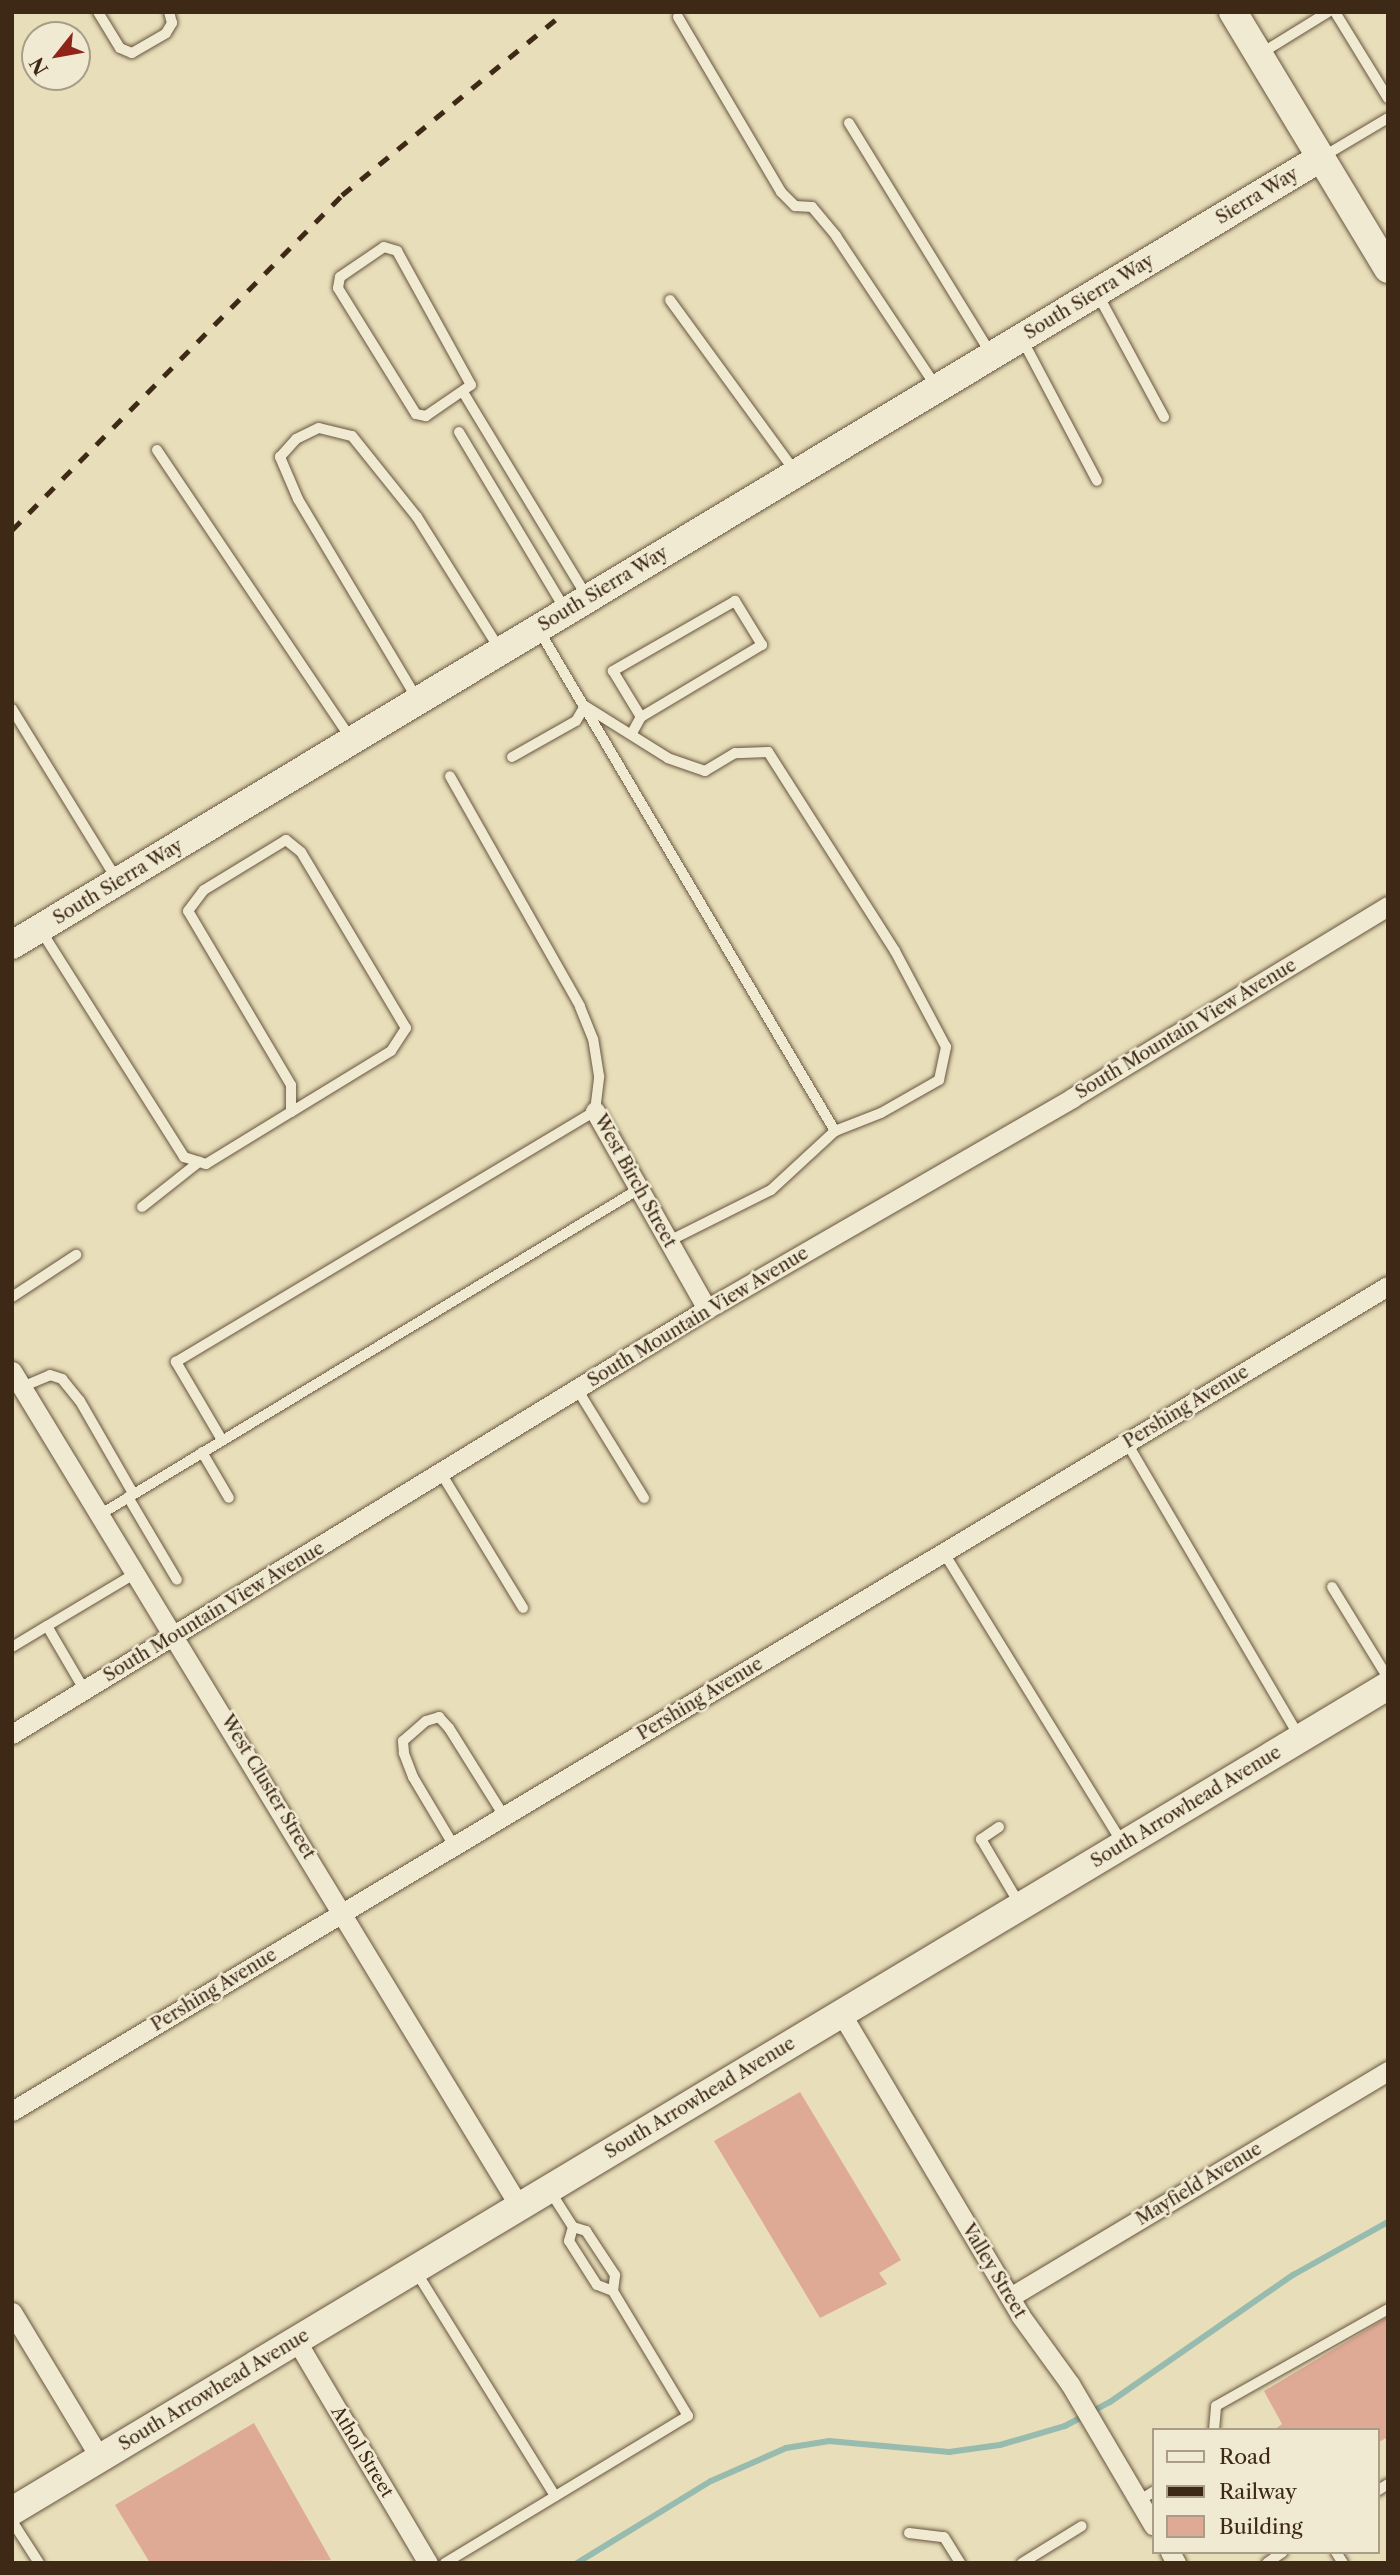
<!DOCTYPE html>
<html>
<head>
<meta charset="utf-8">
<style>
  body { margin:0 }
  #map { position:relative; width:1400px; height:2575px; overflow:hidden; background:#e8deb9; font-family:"Libre Caslon Text",serif }
  div>[style] { position:absolute }
  .stream>* { height:6px; margin:-3px; padding:0 3px; transform-origin:3px; border-radius:3px; background:#97bcaf }
  .building>* { inset:0; background:#dea995 }
  .roads { filter:drop-shadow(0 0 2px #685640) drop-shadow(0 0 2px #685640) }
  .lane>* { height:10px; margin:-5px; padding:0 5px; transform-origin:5px; border-radius:5px; background:#f0ead2 }
  .street>* { height:19px; margin:-9.5px; padding:0 9.5px; transform-origin:9.5px; border-radius:9.5px; background:#f0ead2 }
  .secondary>* { height:28px; margin:-14px; padding:0 14px; transform-origin:14px; border-radius:14px; background:#f0ead2 }
  .rail>* { height:5px; margin-top:-2.5px; transform-origin:0; background:repeating-linear-gradient(90deg,#3e2917 0 12px,transparent 0 24px) }
  span { translate:-50% -50%; white-space:nowrap; text-align:center; line-height:1.15; -webkit-text-stroke:5px #f0ead2; paint-order:stroke }
  .street-label { font-size:18px; color:#3e2917 }
  .frame { position:absolute; inset:0; border:14px solid #3e2917; pointer-events:none }
  .legend { position:absolute; left:1152px; top:2428px; width:228px; height:126px; box-sizing:border-box; background:#f0ead2; border:2px solid #a99d87; margin:0; padding:9px 12px; list-style:none; font-size:21px; color:#3e2917 }
  .legend li { display:flex; align-items:center; gap:14px; height:35px }
  .legend b { width:35px; border:2px solid #a99d87 }
  .north { position:absolute; left:21px; top:21px; width:70px; height:70px; box-sizing:border-box; background:#f0ead2; border:2px solid #a99d87; border-radius:50%; rotate:239deg; font-size:19px; font-weight:700; line-height:28px; text-align:center; color:#3e2917 }
  .north::after { content:''; display:block; margin:auto; width:24px; height:32px; background:#8f2418; clip-path:polygon(50% 0,100% 100%,50% 72%,0 100%) }
</style>
</head>
<body>
<div id="map">
  <div class="stream">
    <i style="left:577px;top:2563px;width:157px;rotate:-31.5deg"></i>
    <i style="left:711px;top:2481px;width:82px;rotate:-23.7deg"></i>
    <i style="left:786px;top:2448px;width:44px;rotate:-9.2deg"></i>
    <i style="left:829px;top:2441px;width:121px;rotate:5.2deg"></i>
    <i style="left:949px;top:2452px;width:51px;rotate:-7.8deg"></i>
    <i style="left:1000px;top:2445px;width:68px;rotate:-16.3deg"></i>
    <i style="left:1065px;top:2426px;width:51px;rotate:-28.1deg"></i>
    <i style="left:1110px;top:2402px;width:223px;rotate:-34.8deg"></i>
    <i style="left:1293px;top:2275px;width:109px;rotate:-29.2deg"></i>
  </div>
  <div class="building">
    <i style="clip-path:polygon(800px 2092px,901px 2260px,879px 2273px,887px 2284px,820px 2318px,714px 2141px)"></i>
    <i style="clip-path:polygon(1388px 2317px,1388px 2437px,1377px 2443px,1377px 2430px,1274px 2430px,1282px 2424px,1264px 2391px)"></i>
    <i style="clip-path:polygon(254px 2423px,331px 2560px,150px 2563px,115px 2505px)"></i>
  </div>
  <div class="roads">
    <div class="lane">
      <i style="left:98px;top:12px;width:42px;rotate:58.6deg"></i>
      <i style="left:120px;top:48px;width:13px;rotate:23deg"></i>
      <i style="left:132px;top:53px;width:39px;rotate:-30deg"></i>
      <i style="left:166px;top:33px;width:12px;rotate:-59deg"></i>
      <i style="left:172px;top:23px;width:11px;rotate:-105deg"></i>
      <i style="left:1335px;top:12px;width:101px;rotate:58.4deg"></i>
      <i style="left:678px;top:17px;width:203px;rotate:59.5deg"></i>
      <i style="left:781px;top:192px;width:20px;rotate:45deg"></i>
      <i style="left:795px;top:206px;width:17px;rotate:3deg"></i>
      <i style="left:812px;top:207px;width:38px;rotate:50deg"></i>
      <i style="left:836px;top:236px;width:182px;rotate:56.4deg"></i>
      <i style="left:1260px;top:54px;width:80px;rotate:-31.7deg"></i>
      <i style="left:849px;top:123px;width:273px;rotate:58.4deg"></i>
      <i style="left:1324px;top:156px;width:74px;rotate:-30.7deg"></i>
      <i style="left:384px;top:247px;width:14px;rotate:17deg"></i>
      <i style="left:397px;top:251px;width:153px;rotate:61.1deg"></i>
      <i style="left:471px;top:385px;width:55px;rotate:145.4deg"></i>
      <i style="left:426px;top:416px;width:10px;rotate:-169deg"></i>
      <i style="left:416px;top:414px;width:148px;rotate:-121.8deg"></i>
      <i style="left:338px;top:288px;width:11px;rotate:-80deg"></i>
      <i style="left:340px;top:277px;width:53px;rotate:-34.3deg"></i>
      <i style="left:1097px;top:293px;width:141px;rotate:61.6deg"></i>
      <i style="left:670px;top:300px;width:210px;rotate:53.9deg"></i>
      <i style="left:1023px;top:341px;width:158px;rotate:62.1deg"></i>
      <i style="left:463px;top:392px;width:241px;rotate:58.8deg"></i>
      <i style="left:459px;top:432px;width:209px;rotate:59.1deg"></i>
      <i style="left:157px;top:450px;width:346px;rotate:56.1deg"></i>
      <i style="left:540px;top:632px;width:580px;rotate:59.41deg"></i>
      <i style="left:835px;top:1131px;width:49px;rotate:-21.4deg"></i>
      <i style="left:881px;top:1113px;width:67px;rotate:-29.6deg"></i>
      <i style="left:939px;top:1080px;width:34px;rotate:-78deg"></i>
      <i style="left:946px;top:1047px;width:109px;rotate:-118deg"></i>
      <i style="left:895px;top:951px;width:236px;rotate:-122.5deg"></i>
      <i style="left:768px;top:752px;width:33px;rotate:178deg"></i>
      <i style="left:735px;top:753px;width:35px;rotate:149deg"></i>
      <i style="left:705px;top:771px;width:39px;rotate:-161deg"></i>
      <i style="left:668px;top:758px;width:98px;rotate:-147.9deg"></i>
      <i style="left:416px;top:697px;width:230px;rotate:-120.8deg"></i>
      <i style="left:298px;top:499px;width:46px;rotate:-113.2deg"></i>
      <i style="left:280px;top:457px;width:24px;rotate:-48deg"></i>
      <i style="left:296px;top:439px;width:25px;rotate:-26deg"></i>
      <i style="left:319px;top:428px;width:34px;rotate:14deg"></i>
      <i style="left:352px;top:436px;width:104px;rotate:51.3deg"></i>
      <i style="left:417px;top:517px;width:155px;rotate:58deg"></i>
      <i style="left:12px;top:709px;width:198px;rotate:58.4deg"></i>
      <i style="left:632px;top:733px;width:18px;rotate:-61deg"></i>
      <i style="left:641px;top:717px;width:141px;rotate:-30.8deg"></i>
      <i style="left:762px;top:645px;width:52px;rotate:-121.5deg"></i>
      <i style="left:735px;top:601px;width:141px;rotate:150.2deg"></i>
      <i style="left:613px;top:671px;width:54px;rotate:58.7deg"></i>
      <i style="left:512px;top:757px;width:73px;rotate:-29.4deg"></i>
      <i style="left:576px;top:721px;width:17px;rotate:-59deg"></i>
      <i style="left:40px;top:929px;width:270px;rotate:57.7deg"></i>
      <i style="left:184px;top:1157px;width:23px;rotate:18deg"></i>
      <i style="left:206px;top:1164px;width:100px;rotate:-31.5deg"></i>
      <i style="left:291px;top:1112px;width:27px;rotate:-90deg"></i>
      <i style="left:291px;top:1085px;width:202px;rotate:-120.6deg"></i>
      <i style="left:188px;top:911px;width:26px;rotate:-53deg"></i>
      <i style="left:204px;top:890px;width:96px;rotate:-31.4deg"></i>
      <i style="left:286px;top:840px;width:19px;rotate:39deg"></i>
      <i style="left:301px;top:852px;width:205px;rotate:59.2deg"></i>
      <i style="left:406px;top:1028px;width:27px;rotate:123deg"></i>
      <i style="left:391px;top:1051px;width:117px;rotate:148.6deg"></i>
      <i style="left:142px;top:1207px;width:73px;rotate:-38.3deg"></i>
      <i style="left:669px;top:1241px;width:114px;rotate:-26.6deg"></i>
      <i style="left:771px;top:1190px;width:87px;rotate:-42.7deg"></i>
      <i style="left:12px;top:1297px;width:77px;rotate:-33.3deg"></i>
      <i style="left:22px;top:1387px;width:30px;rotate:-23deg"></i>
      <i style="left:50px;top:1375px;width:13px;rotate:18deg"></i>
      <i style="left:62px;top:1379px;width:28px;rotate:51deg"></i>
      <i style="left:80px;top:1401px;width:106px;rotate:60.1deg"></i>
      <i style="left:577px;top:1389px;width:128px;rotate:58.4deg"></i>
      <i style="left:222px;top:1440px;width:91px;rotate:-120.5deg"></i>
      <i style="left:176px;top:1362px;width:488px;rotate:-30.9deg"></i>
      <i style="left:595px;top:1111px;width:35px;rotate:-83deg"></i>
      <i style="left:599px;top:1076px;width:37px;rotate:-99deg"></i>
      <i style="left:593px;top:1039px;width:35px;rotate:-112deg"></i>
      <i style="left:580px;top:1006px;width:264px;rotate:-119.5deg"></i>
      <i style="left:1127px;top:1443px;width:342px;rotate:59.6deg"></i>
      <i style="left:202px;top:1452px;width:53px;rotate:59.6deg"></i>
      <i style="left:441px;top:1473px;width:158px;rotate:58.7deg"></i>
      <i style="left:128px;top:1497px;width:96px;rotate:59.4deg"></i>
      <i style="left:101px;top:1514px;width:629px;rotate:-31.14deg"></i>
      <i style="left:944px;top:1553px;width:342px;rotate:58.4deg"></i>
      <i style="left:1332px;top:1587px;width:107px;rotate:58.4deg"></i>
      <i style="left:12px;top:1647px;width:41px;rotate:-31deg"></i>
      <i style="left:85px;top:1691px;width:75px;rotate:-120.3deg"></i>
      <i style="left:47px;top:1626px;width:104px;rotate:-30.8deg"></i>
      <i style="left:999px;top:1827px;width:22px;rotate:146deg"></i>
      <i style="left:981px;top:1839px;width:77px;rotate:59.4deg"></i>
      <i style="left:454px;top:1846px;width:80px;rotate:-120.7deg"></i>
      <i style="left:413px;top:1777px;width:26px;rotate:-111deg"></i>
      <i style="left:404px;top:1753px;width:12px;rotate:-95deg"></i>
      <i style="left:403px;top:1741px;width:30px;rotate:-41deg"></i>
      <i style="left:426px;top:1721px;width:14px;rotate:-17deg"></i>
      <i style="left:439px;top:1717px;width:15px;rotate:48deg"></i>
      <i style="left:449px;top:1728px;width:104px;rotate:58deg"></i>
      <i style="left:550px;top:2191px;width:43px;rotate:57.4deg"></i>
      <i style="left:573px;top:2227px;width:14px;rotate:17deg"></i>
      <i style="left:586px;top:2231px;width:53px;rotate:56.6deg"></i>
      <i style="left:615px;top:2275px;width:16px;rotate:97deg"></i>
      <i style="left:613px;top:2291px;width:17px;rotate:-159deg"></i>
      <i style="left:597px;top:2285px;width:52px;rotate:-122.5deg"></i>
      <i style="left:569px;top:2241px;width:15px;rotate:-74deg"></i>
      <i style="left:415px;top:2270px;width:266px;rotate:58.2deg"></i>
      <i style="left:1214px;top:2430px;width:24px;rotate:-85deg"></i>
      <i style="left:1216px;top:2406px;width:197px;rotate:-29.4deg"></i>
      <i style="left:1377px;top:2491px;width:13px;rotate:-32deg"></i>
      <i style="left:1139px;top:2501px;width:17px;rotate:-33deg"></i>
      <i style="left:12px;top:2521px;width:50px;rotate:57.3deg"></i>
      <i style="left:909px;top:2533px;width:35px;rotate:7deg"></i>
      <i style="left:944px;top:2537px;width:31px;rotate:58deg"></i>
      <i style="left:1336px;top:2552px;width:13px;rotate:58deg"></i>
      <i style="left:445px;top:2563px;width:284px;rotate:-31.2deg"></i>
      <i style="left:688px;top:2416px;width:146px;rotate:-121deg"></i>
      <i style="left:1022px;top:2563px;width:70px;rotate:-31.7deg"></i>
      <i style="left:1267px;top:2563px;width:19px;rotate:-35deg"></i>
    </div>
    <div class="street">
      <i style="left:595px;top:1111px;width:227px;rotate:60.5deg"></i>
      <i style="left:12px;top:1371px;width:977px;rotate:58.73deg"></i>
      <i style="left:12px;top:1734px;width:815px;rotate:-31.45deg"></i>
      <i style="left:707px;top:1309px;width:422px;rotate:-30deg"></i>
      <i style="left:1072px;top:1098px;width:370px;rotate:-31.3deg"></i>
      <i style="left:841px;top:2013px;width:351px;rotate:59.3deg"></i>
      <i style="left:1020px;top:2315px;width:85px;rotate:54.1deg"></i>
      <i style="left:1070px;top:2384px;width:164px;rotate:59.5deg"></i>
      <i style="left:12px;top:2111px;width:1604px;rotate:-30.95deg"></i>
      <i style="left:1010px;top:2297px;width:440px;rotate:-30.9deg"></i>
      <i style="left:12px;top:2312px;width:170px;rotate:58.9deg"></i>
      <i style="left:296px;top:2340px;width:259px;rotate:59.4deg"></i>
      <i style="left:1170px;top:2552px;width:13px;rotate:61deg"></i>
    </div>
    <div class="secondary">
      <i style="left:1233px;top:12px;width:300px;rotate:58.9deg"></i>
      <i style="left:12px;top:945px;width:1527px;rotate:-31.03deg"></i>
      <i style="left:12px;top:2511px;width:1604px;rotate:-30.95deg"></i>
    </div>
  </div>
  <div class="rail">
    <i style="left:12px;top:530px;width:470px;rotate:-45.4deg"></i>
    <i style="left:342px;top:195px;width:288px;rotate:-39.4deg"></i>
  </div>
  <div class="street-label">
    <span style="left:1257px;top:196px;rotate:-31deg">Sierra Way</span>
    <span style="left:1089px;top:297px;rotate:-31deg">South Sierra Way</span>
    <span style="left:603px;top:589px;rotate:-31deg">South Sierra Way</span>
    <span style="left:118px;top:882px;rotate:-31deg">South Sierra Way</span>
    <span style="left:1186px;top:1029px;rotate:-31deg">South Mountain View Avenue</span>
    <span style="left:635px;top:1181px;rotate:61deg">West Birch Street</span>
    <span style="left:698px;top:1317px;rotate:-31deg">South Mountain View Avenue</span>
    <span style="left:1186px;top:1407px;rotate:-31deg">Pershing Avenue</span>
    <span style="left:214px;top:1612px;rotate:-31deg">South Mountain View Avenue</span>
    <span style="left:700px;top:1699px;rotate:-31deg">Pershing Avenue</span>
    <span style="left:268px;top:1787px;rotate:59deg">West Cluster Street</span>
    <span style="left:1186px;top:1807px;rotate:-31deg">South Arrowhead Avenue</span>
    <span style="left:214px;top:1990px;rotate:-31deg">Pershing Avenue</span>
    <span style="left:700px;top:2098px;rotate:-31deg">South Arrowhead Avenue</span>
    <span style="left:1199px;top:2184px;rotate:-31deg">Mayfield Avenue</span>
    <span style="left:994px;top:2271px;rotate:59deg">Valley Street</span>
    <span style="left:214px;top:2390px;rotate:-31deg">South Arrowhead Avenue</span>
    <span style="left:362px;top:2452px;rotate:59deg">Athol Street</span>
  </div>
  <div class="frame"></div>
  <ul class="legend">
  <li><b style="height:9px;background:#f0ead2"></b>Road</li>
  <li><b style="height:9px;background:#3e2917"></b>Railway</li>
  <li><b style="height:19px;background:#dea995"></b>Building</li>
  </ul>
  <div class="north">N</div>
</div>
</body>
</html>
